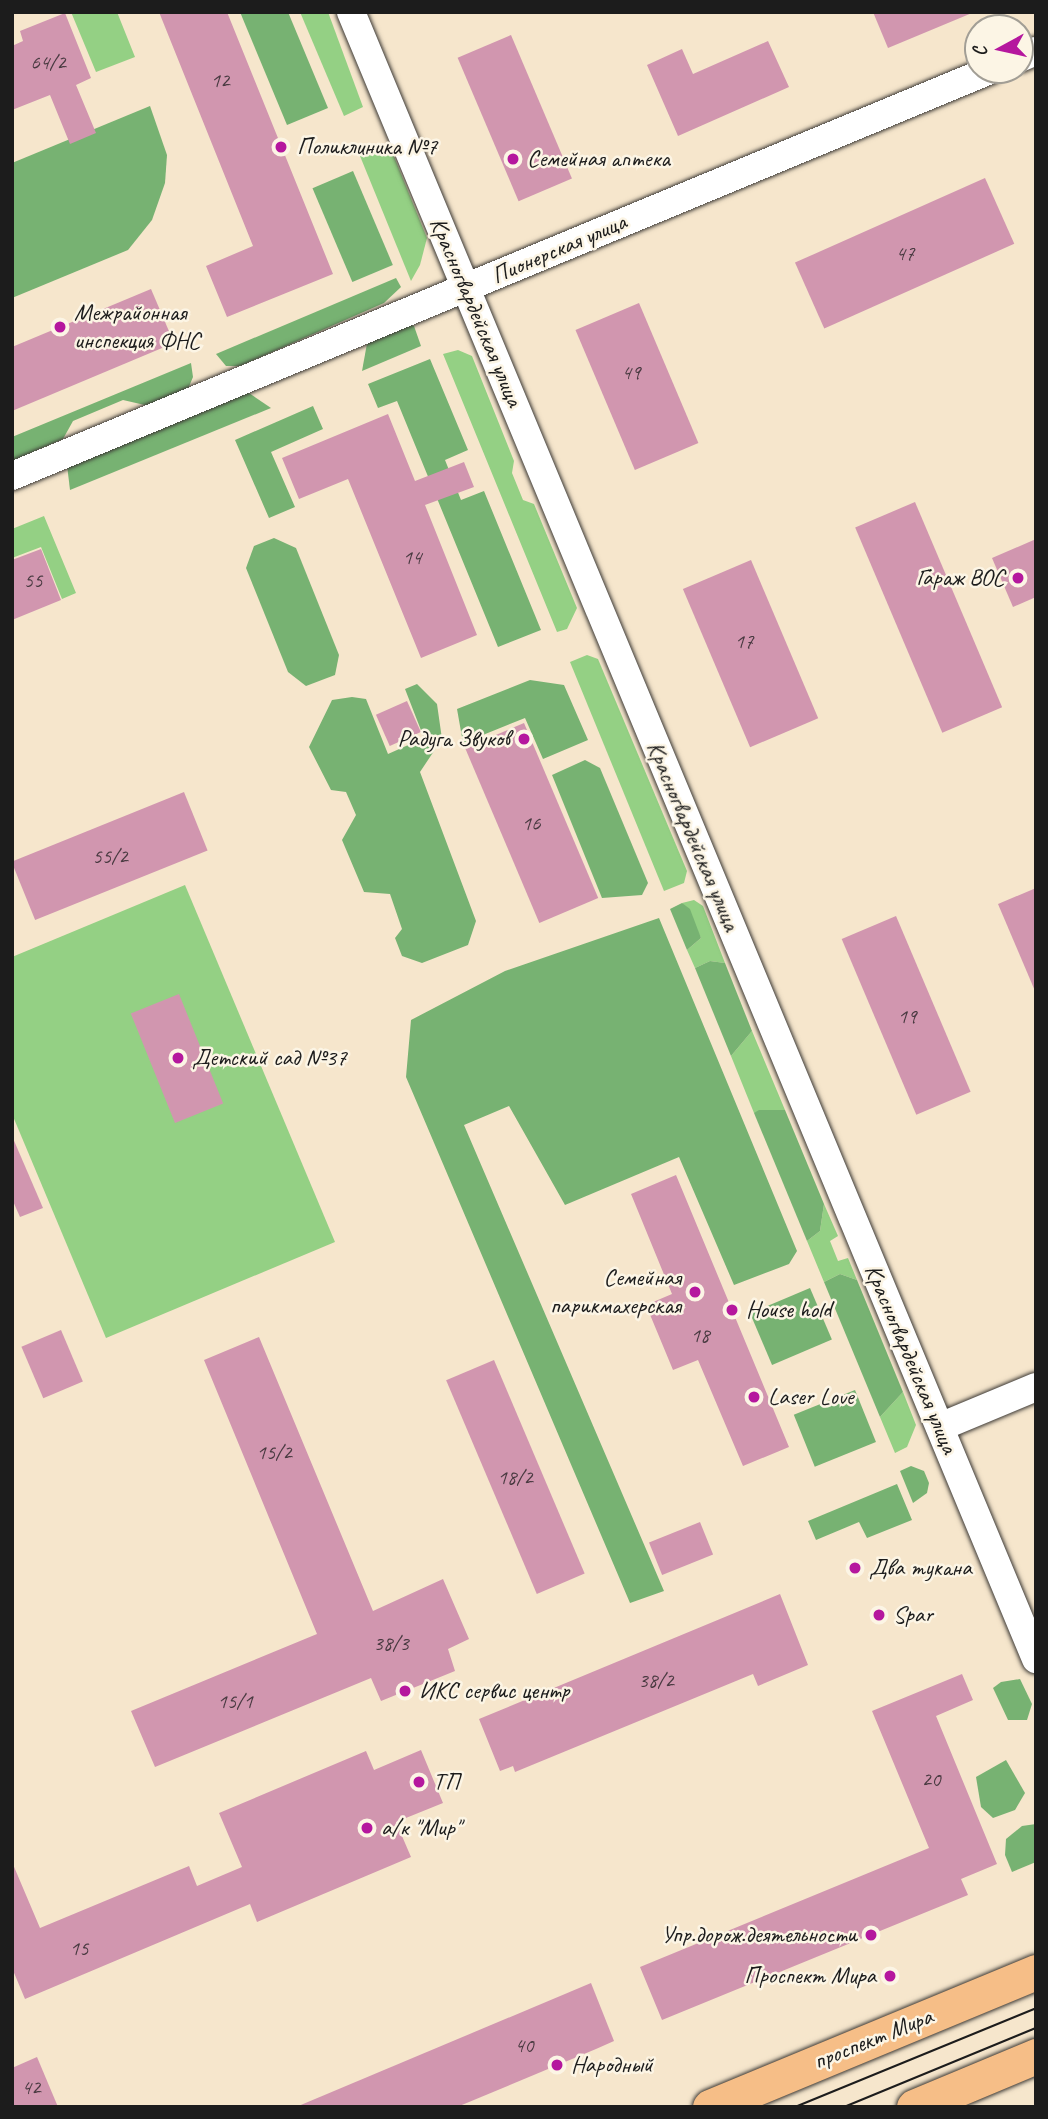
<!DOCTYPE html>
<html>
<head>
<meta charset="utf-8">
<style>
  body { margin:0 }
  #map { position:relative; width:1048px; height:2119px; overflow:hidden; background:#f6e6cc; font-family:Caveat,sans-serif }
  div>[style] { position:absolute }
  .green>* { inset:0; background:#94d084 }
  .forest>* { inset:0; background:#77b272; transform-origin:0 0 }
  .building>* { inset:0; background:#d196af; transform-origin:0 0 }
  .roads { filter:drop-shadow(0 0 2px #3d3a36) drop-shadow(0 0 2px #3d3a36) }
  .minor>* { height:28px; margin:-14px; padding:0 14px; transform-origin:14px; border-radius:14px; background:#fff }
  .major>* { height:35px; margin:-17.5px; padding:0 17.5px; transform-origin:17.5px; border-radius:17.5px; background:#f6be87 }
  .tram>* { height:2px; margin:-1px; padding:0 1px; transform-origin:1px; border-radius:1px; background:#1c1c1c }
  .dots>* { width:19px; height:19px; translate:-50% -50%; box-sizing:border-box; border:4px solid #fcf5e5; border-radius:50% }
  span { translate:-50% -50%; white-space:nowrap; text-align:center; line-height:1.15; -webkit-text-stroke:5px #fcf5e5; paint-order:stroke }
  .number-label { font-size:21px; color:#493a41 }
  .number-label span { -webkit-text-stroke-width:0 }
  .poi-label { font-size:24px; color:#1c1c1c }
  .left { translate:0 -50%; text-align:left }
  .right { translate:-100% -50%; text-align:right }
  .street-label { font-size:24px; color:#1c1c1c }
  .frame { position:absolute; inset:0; border:14px solid #1c1c1c; pointer-events:none }
  .north { position:absolute; left:964px; top:14px; width:70px; height:70px; box-sizing:border-box; background:#fcf5e5; border:2px solid #a29e95; border-radius:50%; rotate:262deg; font-size:19px; font-weight:700; line-height:28px; text-align:center; color:#1c1c1c }
  .north::after { content:''; display:block; margin:auto; width:24px; height:32px; background:#b5179e; clip-path:polygon(50% 0,100% 100%,50% 72%,0 100%) }
</style>
</head>
<body>
<div id="map">
  <div class="green">
    <i style="clip-path:polygon(71px 12px,117px 12px,135px 57px,96px 72px)"></i>
    <i style="clip-path:polygon(300px 12px,328px 12px,363px 107px,344px 116px)"></i>
    <i style="clip-path:polygon(389px 144px,427px 238px,420px 265px,411px 281px,360px 156px)"></i>
    <i style="clip-path:polygon(458px 350px,472px 356px,514px 461px,512px 473px,523px 500px,534px 504px,577px 608px,567px 629px,557px 632px,443px 354px)"></i>
    <i style="clip-path:polygon(44px 516px,76px 593px,62px 599px,41px 547px,12px 558px,12px 529px)"></i>
    <i style="clip-path:polygon(587px 655px,598px 659px,687px 871px,684px 883px,664px 891px,570px 662px)"></i>
    <i style="clip-path:polygon(185px 885px,335px 1242px,106px 1338px,12px 1114px,12px 957px)"></i>
    <i style="clip-path:polygon(694px 900px,703px 906px,725px 963px,710px 961px,695px 968px,687px 950px,701px 938px,682px 903px)"></i>
    <i style="clip-path:polygon(752px 1031px,785px 1110px,754px 1113px,731px 1056px)"></i>
    <i style="clip-path:polygon(824px 1204px,838px 1236px,830px 1241px,838px 1261px,848px 1258px,857px 1280px,840px 1274px,824px 1282px,807px 1241px,820px 1231px)"></i>
    <i style="clip-path:polygon(903px 1392px,916px 1425px,907px 1447px,895px 1453px,880px 1417px)"></i>
  </div>
  <div class="forest">
    <i style="clip-path:polygon(240px 12px,288px 12px,328px 108px,287px 125px)"></i>
    <i style="clip-path:polygon(150px 106px,167px 155px,165px 183px,152px 220px,128px 250px,12px 298px,12px 163px)"></i>
    <i style="left:353px;top:171px;width:102px;height:44px;rotate:67deg"></i>
    <i style="clip-path:polygon(396px 278px,401px 287px,384px 303px,240px 366px,226px 366px,216px 354px)"></i>
    <i style="clip-path:polygon(405px 323px,414px 326px,421px 346px,362px 371px,368px 338px)"></i>
    <i style="clip-path:polygon(430px 359px,468px 450px,445px 460px,461px 500px,484px 491px,541px 630px,498px 647px,397px 401px,378px 408px,368px 384px)"></i>
    <i style="clip-path:polygon(191px 363px,193px 377px,188px 389px,149px 406px,123px 400px,73px 421px,63px 439px,12px 461px,12px 437px)"></i>
    <i style="clip-path:polygon(246px 391px,271px 408px,70px 490px,67px 465px)"></i>
    <i style="clip-path:polygon(313px 406px,323px 429px,271px 452px,295px 507px,269px 518px,235px 440px)"></i>
    <i style="clip-path:polygon(274px 538px,296px 548px,339px 655px,335px 675px,306px 686px,288px 672px,246px 568px,254px 546px)"></i>
    <i style="clip-path:polygon(530px 680px,564px 685px,588px 740px,543px 759px,525px 718px,463px 743px,457px 709px)"></i>
    <i style="clip-path:polygon(417px 684px,437px 704px,442px 739px,420px 772px,476px 921px,468px 945px,422px 963px,402px 956px,395px 938px,402px 929px,390px 894px,364px 892px,342px 840px,356px 815px,346px 792px,331px 790px,309px 747px,332px 700px,352px 697px,366px 699px,388px 754px,424px 738px,405px 689px)"></i>
    <i style="clip-path:polygon(585px 760px,600px 768px,648px 883px,642px 895px,602px 898px,552px 775px)"></i>
    <i style="clip-path:polygon(682px 903px,690px 909px,701px 938px,687px 950px,670px 909px)"></i>
    <i style="clip-path:polygon(659px 918px,797px 1251px,789px 1264px,734px 1285px,679px 1157px,565px 1205px,509px 1106px,464px 1125px,664px 1591px,630px 1603px,406px 1077px,411px 1020px,505px 971px)"></i>
    <i style="clip-path:polygon(710px 961px,725px 963px,752px 1031px,731px 1056px,695px 968px)"></i>
    <i style="clip-path:polygon(759px 1110px,785px 1110px,824px 1204px,820px 1231px,807px 1241px,754px 1113px)"></i>
    <i style="clip-path:polygon(840px 1274px,857px 1280px,903px 1392px,880px 1417px,824px 1282px)"></i>
    <i style="left:810px;top:1288px;width:56px;height:65px;rotate:67deg"></i>
    <i style="left:855px;top:1390px;width:56px;height:66px;rotate:68deg"></i>
    <i style="clip-path:polygon(911px 1466px,924px 1471px,929px 1483px,927px 1493px,913px 1503px,900px 1471px)"></i>
    <i style="clip-path:polygon(897px 1484px,912px 1520px,867px 1538px,859px 1522px,816px 1540px,808px 1521px)"></i>
    <i style="clip-path:polygon(1020px 1679px,1032px 1704px,1027px 1720px,1008px 1720px,993px 1688px,1001px 1682px)"></i>
    <i style="clip-path:polygon(1006px 1760px,1025px 1793px,1015px 1810px,993px 1818px,981px 1807px,976px 1777px)"></i>
    <i style="clip-path:polygon(1036px 1824px,1036px 1862px,1012px 1872px,1005px 1855px,1006px 1839px,1022px 1826px)"></i>
  </div>
  <div class="building">
    <i style="clip-path:polygon(159px 12px,227px 12px,333px 274px,227px 317px,206px 266px,253px 246px)"></i>
    <i style="clip-path:polygon(873px 12px,972px 12px,972px 13px,888px 48px)"></i>
    <i style="clip-path:polygon(65px 13px,91px 78px,76px 85px,96px 133px,70px 144px,50px 95px,12px 110px,12px 46px,23px 41px,20px 31px)"></i>
    <i style="left:511px;top:35px;width:156px;height:58px;rotate:67deg"></i>
    <i style="clip-path:polygon(768px 41px,789px 87px,678px 136px,647px 65px,682px 49px,693px 74px)"></i>
    <i style="left:985px;top:178px;width:72px;height:208px;rotate:66deg"></i>
    <i style="clip-path:polygon(151px 289px,174px 343px,12px 411px,12px 347px)"></i>
    <i style="left:639px;top:303px;width:152px;height:69px;rotate:67deg"></i>
    <i style="clip-path:polygon(388px 414px,415px 481px,464px 462px,474px 487px,425px 505px,477px 635px,421px 658px,348px 479px,299px 499px,282px 458px)"></i>
    <i style="left:915px;top:502px;width:223px;height:65px;rotate:67deg"></i>
    <i style="clip-path:polygon(1036px 539px,1036px 597px,1013px 607px,992px 558px)"></i>
    <i style="clip-path:polygon(41px 549px,61px 600px,12px 620px,12px 560px)"></i>
    <i style="left:751px;top:560px;width:172px;height:74px;rotate:67deg"></i>
    <i style="left:407px;top:701px;width:34px;height:34px;rotate:66deg"></i>
    <i style="left:524px;top:723px;width:190px;height:64px;rotate:67deg"></i>
    <i style="left:184px;top:792px;width:63px;height:186px;rotate:68deg"></i>
    <i style="clip-path:polygon(1036px 888px,1036px 991px,1035px 991px,998px 904px)"></i>
    <i style="left:896px;top:916px;width:191px;height:59px;rotate:67deg"></i>
    <i style="left:179px;top:994px;width:118px;height:52px;rotate:68deg"></i>
    <i style="clip-path:polygon(12px 1136px,43px 1208px,20px 1217px,12px 1199px)"></i>
    <i style="clip-path:polygon(676px 1175px,789px 1447px,743px 1466px,698px 1360px,673px 1370px,646px 1305px,672px 1294px,631px 1194px)"></i>
    <i style="left:61px;top:1330px;width:56px;height:43px;rotate:67deg"></i>
    <i style="clip-path:polygon(259px 1337px,373px 1611px,443px 1579px,469px 1639px,448px 1649px,455px 1671px,381px 1701px,371px 1678px,155px 1767px,131px 1711px,317px 1634px,204px 1360px)"></i>
    <i style="left:494px;top:1360px;width:232px;height:52px;rotate:67deg"></i>
    <i style="left:700px;top:1522px;width:35px;height:55px;rotate:68deg"></i>
    <i style="clip-path:polygon(780px 1594px,808px 1665px,758px 1686px,753px 1674px,515px 1772px,513px 1766px,500px 1771px,479px 1719px)"></i>
    <i style="clip-path:polygon(962px 1674px,973px 1700px,936px 1716px,997px 1864px,961px 1879px,968px 1895px,662px 2020px,640px 1967px,929px 1848px,872px 1711px)"></i>
    <i style="clip-path:polygon(421px 1750px,443px 1803px,396px 1822px,411px 1857px,257px 1922px,250px 1904px,25px 1999px,12px 1968px,12px 1862px,40px 1928px,189px 1866px,197px 1886px,242px 1867px,219px 1813px,366px 1751px,374px 1770px)"></i>
    <i style="clip-path:polygon(591px 1983px,614px 2041px,596px 2049px,457px 2107px,296px 2107px)"></i>
    <i style="clip-path:polygon(37px 2057px,58px 2107px,12px 2107px,12px 2068px)"></i>
  </div>
  <div class="roads">
    <div class="minor">
      <i style="left:351px;top:12px;width:1784px;rotate:67.42deg"></i>
      <i style="left:1020px;top:58px;width:17px;rotate:-24deg"></i>
      <i style="left:12px;top:476px;width:1059px;rotate:-22.54deg"></i>
      <i style="left:940px;top:1427px;width:104px;rotate:-22.6deg"></i>
    </div>
    <div class="major">
      <i style="left:710px;top:2107px;width:353px;rotate:-22.5deg"></i>
      <i style="left:914px;top:2107px;width:132px;rotate:-22.7deg"></i>
    </div>
  </div>
  <div class="tram">
    <i style="left:795px;top:2107px;width:261px;rotate:-22.3deg"></i>
    <i style="left:844px;top:2107px;width:208px;rotate:-22.4deg"></i>
  </div>
  <div class="dots">
    <i style="left:281px;top:147px;background:#b5179e"></i>
    <i style="left:513px;top:159px;background:#b5179e"></i>
    <i style="left:60px;top:327px;background:#b5179e"></i>
    <i style="left:1018px;top:578px;background:#b5179e"></i>
    <i style="left:524px;top:739px;background:#b5179e"></i>
    <i style="left:178px;top:1058px;background:#b5179e"></i>
    <i style="left:695px;top:1292px;background:#b5179e"></i>
    <i style="left:732px;top:1310px;background:#b5179e"></i>
    <i style="left:754px;top:1397px;background:#b5179e"></i>
    <i style="left:855px;top:1568px;background:#b5179e"></i>
    <i style="left:879px;top:1615px;background:#b5179e"></i>
    <i style="left:405px;top:1691px;background:#b5179e"></i>
    <i style="left:419px;top:1782px;background:#b5179e"></i>
    <i style="left:367px;top:1828px;background:#b5179e"></i>
    <i style="left:871px;top:1935px;background:#b5179e"></i>
    <i style="left:890px;top:1976px;background:#b5179e"></i>
    <i style="left:557px;top:2065px;background:#b5179e"></i>
  </div>
  <div class="number-label">
    <span style="left:48px;top:62px">64/2</span>
    <span style="left:220px;top:80px">12</span>
    <span style="left:905px;top:253px">47</span>
    <span style="left:631px;top:372px">49</span>
    <span style="left:412px;top:557px">14</span>
    <span style="left:33px;top:580px">55</span>
    <span style="left:744px;top:641px">17</span>
    <span style="left:531px;top:823px">16</span>
    <span style="left:110px;top:856px">55/2</span>
    <span style="left:907px;top:1016px">19</span>
    <span style="left:700px;top:1335px">18</span>
    <span style="left:274px;top:1452px">15/2</span>
    <span style="left:515px;top:1477px">18/2</span>
    <span style="left:391px;top:1643px">38/3</span>
    <span style="left:656px;top:1680px">38/2</span>
    <span style="left:235px;top:1701px">15/1</span>
    <span style="left:931px;top:1779px">20</span>
    <span style="left:79px;top:1948px">15</span>
    <span style="left:524px;top:2045px">40</span>
    <span style="left:31px;top:2087px">42</span>
  </div>
  <div class="poi-label">
    <span class="left" style="left:297px;top:147px">Поликлиника №7</span>
    <span class="left" style="left:527px;top:159px">Семейная аптека</span>
    <span class="left" style="left:74px;top:327px">Межрайонная<br>инспекция ФНС</span>
    <span class="right" style="left:1004px;top:578px">Гараж ВОС</span>
    <span class="right" style="left:510px;top:739px">Радуга Звуков</span>
    <span class="left" style="left:192px;top:1058px">Детский сад №37</span>
    <span class="right" style="left:681px;top:1292px">Семейная<br>парикмахерская</span>
    <span class="left" style="left:746px;top:1310px">House hold</span>
    <span class="left" style="left:768px;top:1397px">Laser Love</span>
    <span class="left" style="left:869px;top:1568px">Два тукана</span>
    <span class="left" style="left:893px;top:1615px">Spar</span>
    <span class="left" style="left:419px;top:1691px">ИКС сервис центр</span>
    <span class="left" style="left:433px;top:1782px">ТП</span>
    <span class="left" style="left:381px;top:1828px">а/к "Мир"</span>
    <span class="right" style="left:857px;top:1935px">Упр.дорож.деятельности</span>
    <span class="right" style="left:876px;top:1976px">Проспект Мира</span>
    <span class="left" style="left:571px;top:2065px">Народный</span>
  </div>
  <div class="street-label">
    <span style="left:559px;top:249px;rotate:-23deg">Пионерская улица</span>
    <span style="left:476px;top:312px;rotate:67deg">Красногвардейская улица</span>
    <span style="left:693px;top:836px;rotate:67deg">Красногвардейская улица</span>
    <span style="left:911px;top:1359px;rotate:67deg">Красногвардейская улица</span>
    <span style="left:873px;top:2039px;rotate:-22deg">проспект Мира</span>
  </div>
  <div class="frame"></div>
  <div class="north">С</div>
</div>
</body>
</html>
